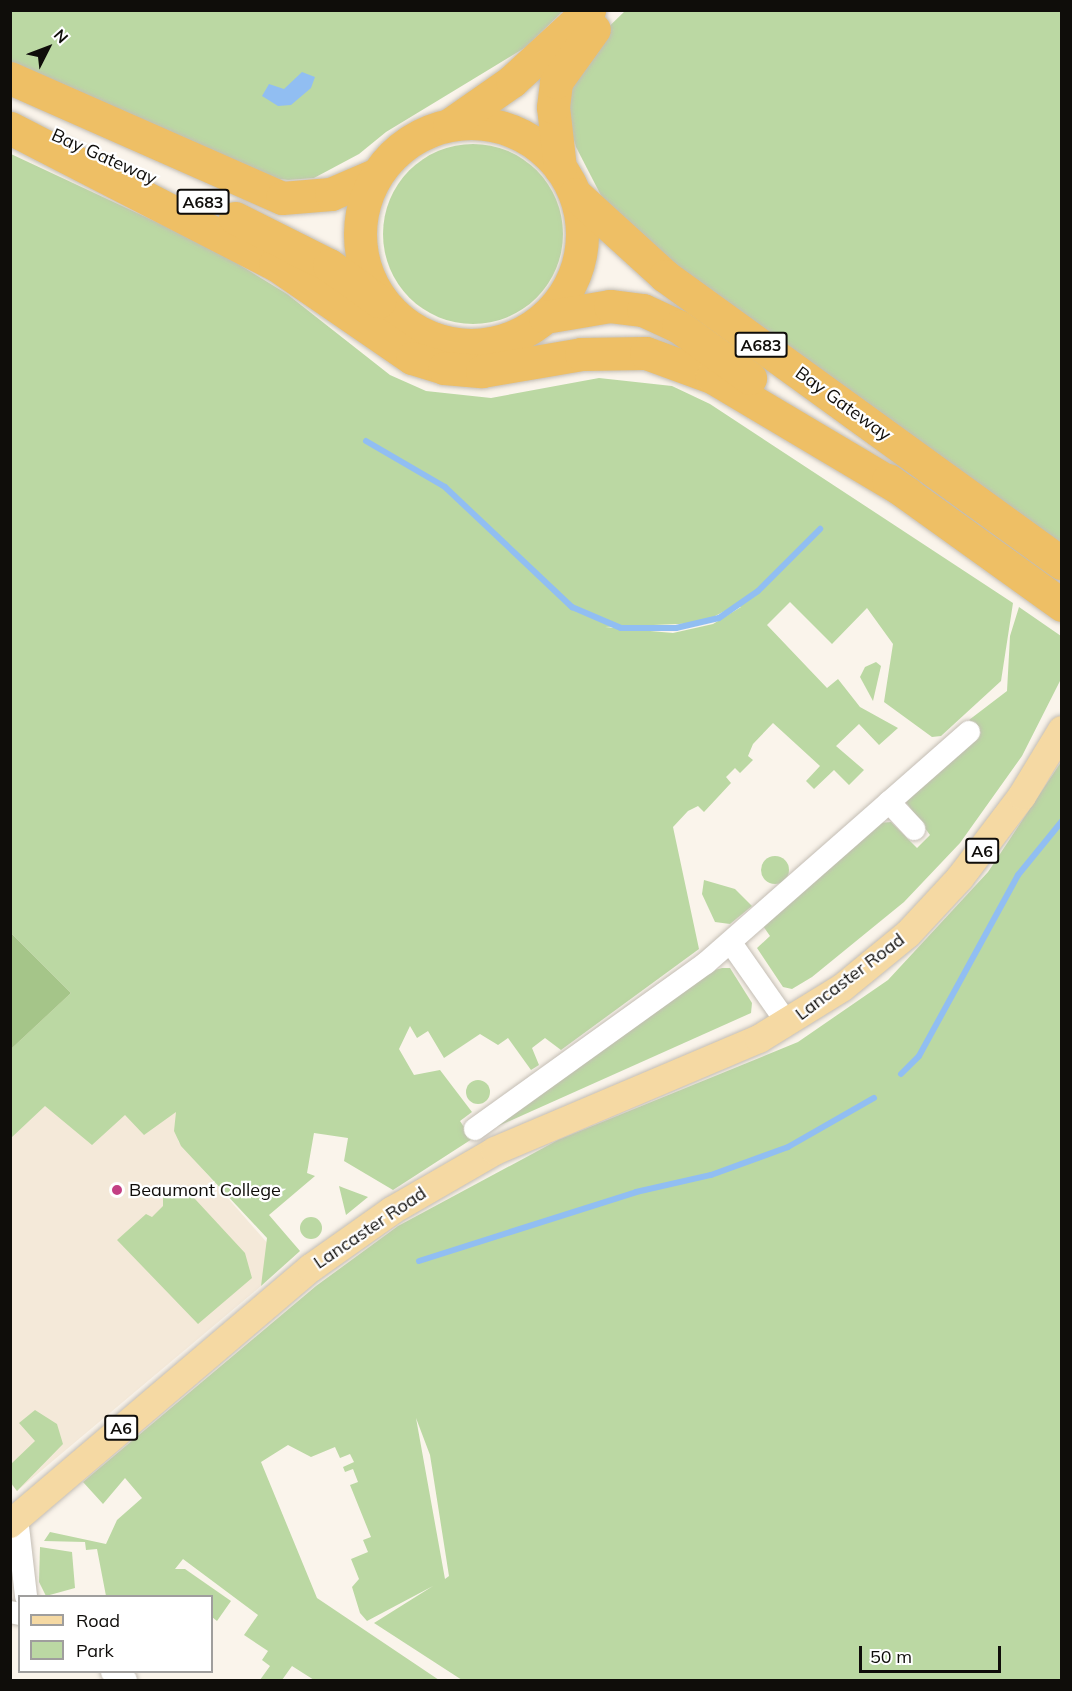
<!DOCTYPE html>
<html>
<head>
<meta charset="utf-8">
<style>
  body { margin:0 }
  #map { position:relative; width:1072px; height:1691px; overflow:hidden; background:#faf4eb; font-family:Mulish,sans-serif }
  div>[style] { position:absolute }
  .built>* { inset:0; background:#f4e9d9 }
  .green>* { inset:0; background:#bbd8a3 }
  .round { border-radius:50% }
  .forest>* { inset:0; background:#a5c589 }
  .water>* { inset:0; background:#91bef2 }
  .stream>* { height:6px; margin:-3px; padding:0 3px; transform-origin:3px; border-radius:3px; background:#91bef2 }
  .roads { filter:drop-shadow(0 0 2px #c3bdb4) drop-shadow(0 0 2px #c3bdb4) }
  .minor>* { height:22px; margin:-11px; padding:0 11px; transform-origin:11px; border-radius:11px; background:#fff }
  .major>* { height:28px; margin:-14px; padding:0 14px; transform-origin:14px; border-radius:14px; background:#f5d9a3 }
  .highway>* { height:33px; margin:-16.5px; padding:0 16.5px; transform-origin:16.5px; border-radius:16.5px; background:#eebf65 }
  .highway>.ring { margin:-16.5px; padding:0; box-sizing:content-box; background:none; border:33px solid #eebf65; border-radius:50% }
  .dots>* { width:16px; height:16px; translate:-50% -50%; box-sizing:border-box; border:3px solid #fff; border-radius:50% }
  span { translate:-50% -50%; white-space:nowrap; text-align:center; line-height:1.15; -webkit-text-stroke:4.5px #fff; paint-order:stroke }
  .shield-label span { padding:2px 4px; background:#fff; border:2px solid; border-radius:4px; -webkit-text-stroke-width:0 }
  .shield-label { font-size:16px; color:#0f0d0a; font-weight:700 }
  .street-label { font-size:18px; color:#0f0d0a }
  .poi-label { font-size:18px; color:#0f0d0a }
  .left { translate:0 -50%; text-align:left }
  .frame { position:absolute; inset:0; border:12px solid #0f0d0a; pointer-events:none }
  .legend { position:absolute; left:18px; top:1595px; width:195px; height:78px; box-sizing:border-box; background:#fff; border:2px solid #9f9e9d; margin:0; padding:8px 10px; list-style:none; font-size:18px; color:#0f0d0a }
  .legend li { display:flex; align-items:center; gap:12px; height:30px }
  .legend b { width:30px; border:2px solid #9f9e9d }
  .north { position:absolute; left:18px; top:18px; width:60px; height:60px; -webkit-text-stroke:4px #fff; paint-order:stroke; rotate:48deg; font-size:16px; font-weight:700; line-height:24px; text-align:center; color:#0f0d0a }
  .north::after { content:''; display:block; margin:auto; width:21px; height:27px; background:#0f0d0a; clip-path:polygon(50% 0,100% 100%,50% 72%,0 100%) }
  .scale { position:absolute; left:859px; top:1646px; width:142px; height:27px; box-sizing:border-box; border:3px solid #0f0d0a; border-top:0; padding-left:8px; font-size:18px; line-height:21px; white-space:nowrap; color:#0f0d0a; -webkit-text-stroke:4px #fff; paint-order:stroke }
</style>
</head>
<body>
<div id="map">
  <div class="built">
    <i style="clip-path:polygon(10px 933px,177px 1112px,178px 1141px,269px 1245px,261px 1286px,17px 1491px,10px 1483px)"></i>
  </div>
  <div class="green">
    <i style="clip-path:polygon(10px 11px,563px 11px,526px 47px,386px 132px,359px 154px,314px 178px,288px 180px,255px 176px,11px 66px)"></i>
    <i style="clip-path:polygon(625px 11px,1061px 11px,1061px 545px,638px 239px,609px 211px,576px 147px,568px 120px,570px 92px,593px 42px)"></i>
    <i class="round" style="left:383px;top:144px;width:180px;height:180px"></i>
    <i style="clip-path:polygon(evenodd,11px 154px,214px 249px,287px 294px,390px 375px,426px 391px,491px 398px,599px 378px,672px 386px,710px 404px,1013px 603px,1001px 681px,941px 736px,932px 737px,884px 702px,893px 644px,867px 608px,832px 644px,790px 602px,767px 625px,827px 688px,838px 679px,860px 707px,898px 728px,879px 745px,859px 724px,836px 746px,864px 770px,849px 785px,834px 770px,814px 789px,806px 781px,820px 766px,773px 723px,753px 744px,748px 756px,753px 760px,740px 773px,735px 768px,726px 777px,731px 783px,704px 812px,698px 806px,688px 811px,673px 827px,699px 949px,561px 1050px,545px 1038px,532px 1048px,539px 1065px,531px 1070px,508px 1038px,498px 1045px,480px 1034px,444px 1058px,428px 1031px,417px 1038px,410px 1026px,399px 1049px,414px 1075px,440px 1070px,472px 1112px,460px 1121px,472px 1139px,393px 1190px,344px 1161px,348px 1138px,314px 1133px,307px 1173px,315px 1176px,269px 1215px,300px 1251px,261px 1286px,267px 1238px,181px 1146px,174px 1131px,176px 1112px,144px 1135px,125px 1115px,92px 1145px,45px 1106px,11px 1138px,11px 1049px,71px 993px,11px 933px,11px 154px,736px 605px,741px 607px,713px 624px,673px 633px,605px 627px,702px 623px,736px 605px)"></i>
    <i style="clip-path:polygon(1019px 607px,1061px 636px,1061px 679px,1022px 756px,960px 843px,904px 902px,812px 977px,792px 989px,783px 987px,757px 948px,770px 936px,763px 926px,878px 823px,891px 822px,917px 848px,930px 835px,906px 802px,981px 733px,969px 720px,1007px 691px,1010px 636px)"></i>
    <i style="clip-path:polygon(876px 662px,881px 666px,873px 701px,860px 677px,865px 667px)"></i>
    <i style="clip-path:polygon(evenodd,1061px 762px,1061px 1680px,462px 1680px,374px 1623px,433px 1586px,367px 1621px,360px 1613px,352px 1587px,359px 1579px,351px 1559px,368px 1552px,363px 1540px,371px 1537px,350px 1485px,358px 1482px,353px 1469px,345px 1472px,343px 1467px,354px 1462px,350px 1454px,340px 1458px,335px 1447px,311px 1457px,288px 1445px,261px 1462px,317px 1598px,439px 1680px,314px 1680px,292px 1666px,282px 1680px,260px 1680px,270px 1666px,262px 1660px,268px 1651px,244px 1635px,258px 1615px,183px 1559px,175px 1569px,185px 1569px,231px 1601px,217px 1621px,212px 1617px,212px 1596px,106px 1596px,97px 1549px,86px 1550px,85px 1542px,44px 1541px,50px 1532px,106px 1544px,117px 1520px,142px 1498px,125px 1478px,103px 1504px,83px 1482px,316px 1286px,398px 1226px,558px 1140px,798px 1042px,888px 980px,988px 872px,1061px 762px,416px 1418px,430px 1455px,449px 1576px,445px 1579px,416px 1418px)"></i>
    <i class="round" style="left:761px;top:856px;width:28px;height:28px"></i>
    <i style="clip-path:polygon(704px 880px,735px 889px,752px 906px,730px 924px,715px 922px,702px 894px)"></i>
    <i style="clip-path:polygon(722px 968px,730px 968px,752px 1003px,751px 1013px,494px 1128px,708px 972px)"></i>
    <i class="round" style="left:466px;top:1080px;width:24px;height:24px"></i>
    <i style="clip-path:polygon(174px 1185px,183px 1186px,245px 1253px,252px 1278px,198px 1324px,117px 1240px,146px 1214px,152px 1217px,163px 1206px,163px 1194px)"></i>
    <i style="clip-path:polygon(339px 1186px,344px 1188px,368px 1197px,346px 1215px)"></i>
    <i class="round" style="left:300px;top:1217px;width:22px;height:22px"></i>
    <i style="clip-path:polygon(35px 1410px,57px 1424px,63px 1444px,17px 1491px,11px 1483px,11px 1464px,35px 1441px,19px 1423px)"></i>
    <i style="clip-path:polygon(40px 1547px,72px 1552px,75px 1588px,46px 1596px,39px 1582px)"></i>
  </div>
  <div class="forest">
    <i style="clip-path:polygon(11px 933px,71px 993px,11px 1049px)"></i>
  </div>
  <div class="water">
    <i style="clip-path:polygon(302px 72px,315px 77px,311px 88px,291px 105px,278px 106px,262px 96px,269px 84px,284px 89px)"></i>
  </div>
  <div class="stream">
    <i style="left:366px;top:441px;width:91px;rotate:30.2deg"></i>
    <i style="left:445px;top:487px;width:175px;rotate:43.4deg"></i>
    <i style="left:572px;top:607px;width:53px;rotate:23.2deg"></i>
    <i style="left:621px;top:628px;width:55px"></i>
    <i style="left:676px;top:628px;width:44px;rotate:-13.1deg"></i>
    <i style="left:719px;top:618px;width:47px;rotate:-34.7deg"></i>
    <i style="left:758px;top:591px;width:88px;rotate:-45deg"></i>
    <i style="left:901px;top:1074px;width:25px;rotate:-45deg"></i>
    <i style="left:919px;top:1056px;width:206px;rotate:-61.3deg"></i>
    <i style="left:1018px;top:875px;width:70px;rotate:-50.8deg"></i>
    <i style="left:419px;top:1261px;width:228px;rotate:-17.6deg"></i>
    <i style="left:636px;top:1192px;width:77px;rotate:-12.8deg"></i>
    <i style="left:711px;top:1175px;width:82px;rotate:-20deg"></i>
    <i style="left:788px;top:1147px;width:99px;rotate:-29.7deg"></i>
  </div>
  <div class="roads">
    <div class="minor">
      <i style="left:889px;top:802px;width:37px;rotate:47deg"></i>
      <i style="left:731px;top:943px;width:98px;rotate:55deg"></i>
      <i style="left:475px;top:1129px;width:284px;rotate:-35.7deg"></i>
      <i style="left:706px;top:963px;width:350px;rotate:-41.3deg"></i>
      <i style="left:17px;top:1518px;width:79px;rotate:83.4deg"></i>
      <i style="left:10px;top:1612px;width:10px;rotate:11deg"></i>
      <i style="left:112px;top:1672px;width:16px;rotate:30deg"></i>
    </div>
    <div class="major">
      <i style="left:10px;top:1524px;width:395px;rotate:-40.4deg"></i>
      <i style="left:311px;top:1268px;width:100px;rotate:-35.3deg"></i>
      <i style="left:393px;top:1210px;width:118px;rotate:-30deg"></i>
      <i style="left:495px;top:1151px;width:287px;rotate:-23deg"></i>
      <i style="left:759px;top:1039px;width:97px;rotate:-31.6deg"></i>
      <i style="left:842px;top:988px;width:85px;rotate:-39.3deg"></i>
      <i style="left:908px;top:934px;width:76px;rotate:-47.1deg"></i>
      <i style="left:960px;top:878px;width:103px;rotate:-52.9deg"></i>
      <i style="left:1022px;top:796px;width:77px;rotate:-58.8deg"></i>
    </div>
    <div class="highway">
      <i style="left:10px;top:78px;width:297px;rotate:23.8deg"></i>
      <i style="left:282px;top:198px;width:49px;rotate:-4.7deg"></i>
      <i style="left:331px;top:194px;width:50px;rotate:-23.5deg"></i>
      <i class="ring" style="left:360px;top:123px;width:189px;height:189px"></i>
      <i style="left:449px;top:125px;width:77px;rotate:-34.9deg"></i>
      <i style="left:512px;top:81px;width:105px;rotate:-42.7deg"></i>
      <i style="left:10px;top:128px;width:298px;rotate:27.2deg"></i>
      <i style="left:275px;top:264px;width:166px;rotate:34.5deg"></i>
      <i style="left:412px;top:358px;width:34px;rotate:17deg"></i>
      <i style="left:444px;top:368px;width:38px;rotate:5deg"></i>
      <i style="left:482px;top:371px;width:100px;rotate:-9.7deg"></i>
      <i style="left:581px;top:354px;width:65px;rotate:-0.9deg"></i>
      <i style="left:646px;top:353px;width:70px;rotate:20deg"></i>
      <i style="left:712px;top:377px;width:227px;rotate:30.7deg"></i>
      <i style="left:560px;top:168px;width:61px;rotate:-96.5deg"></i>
      <i style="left:553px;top:107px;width:25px;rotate:-83deg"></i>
      <i style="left:556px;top:82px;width:65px;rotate:-54.4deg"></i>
      <i style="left:575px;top:194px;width:122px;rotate:42.3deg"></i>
      <i style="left:665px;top:276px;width:490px;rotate:35.9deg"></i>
      <i style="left:235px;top:218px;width:105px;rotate:26.6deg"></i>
      <i style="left:329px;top:265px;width:62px;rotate:35.8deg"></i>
      <i style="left:545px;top:317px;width:66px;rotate:-9.6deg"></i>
      <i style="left:610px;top:306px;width:33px;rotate:7deg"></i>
      <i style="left:643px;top:310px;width:38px;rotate:25deg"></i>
      <i style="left:678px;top:326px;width:89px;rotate:35.8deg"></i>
      <i style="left:888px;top:480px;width:214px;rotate:35.7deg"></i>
    </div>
  </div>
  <div class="dots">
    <i style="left:117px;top:1190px;background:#c33f83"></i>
  </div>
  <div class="shield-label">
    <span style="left:203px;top:202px">A683</span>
    <span style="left:761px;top:345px">A683</span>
    <span style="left:982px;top:851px">A6</span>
    <span style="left:121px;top:1428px">A6</span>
  </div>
  <div class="street-label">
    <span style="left:104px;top:157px;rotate:24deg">Bay Gateway</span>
    <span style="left:843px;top:404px;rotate:36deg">Bay Gateway</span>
    <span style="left:850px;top:977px;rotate:-37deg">Lancaster Road</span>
    <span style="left:370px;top:1228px;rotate:-34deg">Lancaster Road</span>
  </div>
  <div class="poi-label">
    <span class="left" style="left:129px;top:1190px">Beaumont College</span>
  </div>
  <div class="frame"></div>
  <ul class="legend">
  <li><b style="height:8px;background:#f5d9a3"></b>Road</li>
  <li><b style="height:16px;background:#bbd8a3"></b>Park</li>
  </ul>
  <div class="north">N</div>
  <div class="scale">50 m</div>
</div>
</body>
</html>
